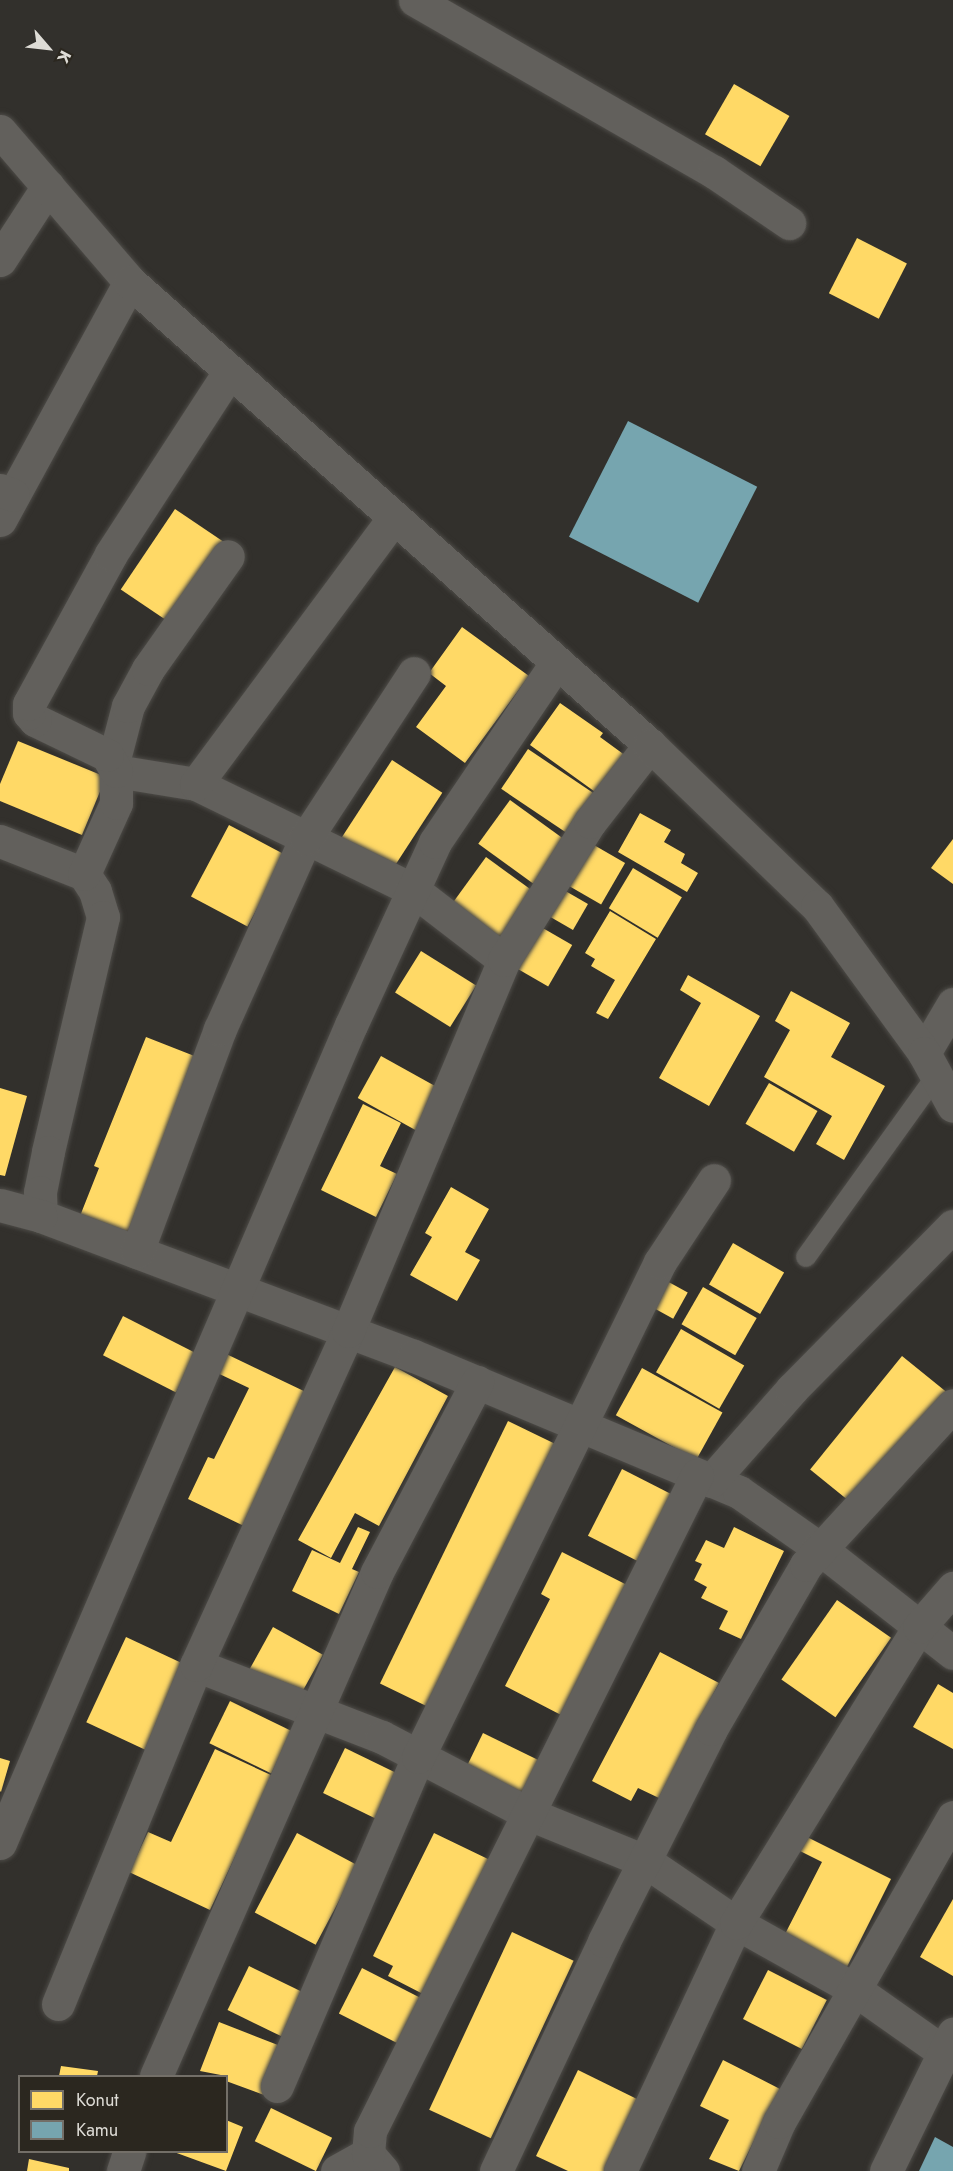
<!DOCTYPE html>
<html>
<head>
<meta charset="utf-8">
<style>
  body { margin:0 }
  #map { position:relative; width:953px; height:2171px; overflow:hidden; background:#32302c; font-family:Jost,sans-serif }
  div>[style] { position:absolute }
  .homes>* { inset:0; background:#ffd966; transform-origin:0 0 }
  .public>* { inset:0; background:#76a5af; transform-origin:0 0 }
  .roads { filter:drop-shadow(0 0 2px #4d4b47) drop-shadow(0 0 2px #4d4b47) }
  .service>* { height:20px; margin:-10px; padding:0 10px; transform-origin:10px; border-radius:10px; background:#62605c }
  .minor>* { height:33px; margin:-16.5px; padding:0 16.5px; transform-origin:16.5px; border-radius:16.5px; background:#62605c }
  .tertiary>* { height:33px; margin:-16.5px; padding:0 16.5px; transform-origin:16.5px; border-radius:16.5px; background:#62605c }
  span { translate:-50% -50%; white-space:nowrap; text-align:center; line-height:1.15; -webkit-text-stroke:6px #2b271f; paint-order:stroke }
  .legend { position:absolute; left:18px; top:2075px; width:210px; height:78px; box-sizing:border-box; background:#2b271f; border:2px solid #736f68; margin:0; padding:8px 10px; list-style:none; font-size:18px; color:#dedcd6 }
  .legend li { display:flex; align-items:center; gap:12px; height:30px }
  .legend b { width:30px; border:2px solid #736f68 }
  .north { position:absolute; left:18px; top:18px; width:60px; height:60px; -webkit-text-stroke:4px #2b271f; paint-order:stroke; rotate:118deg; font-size:16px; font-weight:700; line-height:24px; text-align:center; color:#dedcd6 }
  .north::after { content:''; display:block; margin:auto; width:21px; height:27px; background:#dedcd6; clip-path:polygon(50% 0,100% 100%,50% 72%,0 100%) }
</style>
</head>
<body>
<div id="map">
  <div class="homes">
    <i style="left:734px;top:84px;width:64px;height:58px;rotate:30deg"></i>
    <i style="left:857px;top:238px;width:56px;height:62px;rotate:27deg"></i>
    <i style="left:175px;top:509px;width:63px;height:97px;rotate:34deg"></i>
    <i style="clip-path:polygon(462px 627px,529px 676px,465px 763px,416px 727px,446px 686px,429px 673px)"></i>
    <i style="clip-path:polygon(560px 703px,603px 733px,600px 737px,626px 756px,598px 794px,530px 745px)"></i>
    <i style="clip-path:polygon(18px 741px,106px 777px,82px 835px,0 801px,0 784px)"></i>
    <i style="left:528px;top:749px;width:85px;height:48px;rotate:34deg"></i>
    <i style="left:392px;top:760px;width:60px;height:95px;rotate:33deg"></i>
    <i style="left:510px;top:800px;width:69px;height:54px;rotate:36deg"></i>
    <i style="clip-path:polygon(640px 813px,671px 830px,664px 842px,685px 854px,681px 863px,698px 873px,687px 892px,618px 852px)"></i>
    <i style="left:229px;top:825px;width:64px;height:81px;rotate:28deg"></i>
    <i style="clip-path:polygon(953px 839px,953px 884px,931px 868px)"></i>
    <i style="left:587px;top:841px;width:44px;height:48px;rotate:30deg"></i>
    <i style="left:486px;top:857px;width:63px;height:67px;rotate:36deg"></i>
    <i style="left:633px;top:868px;width:57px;height:47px;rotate:31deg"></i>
    <i style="left:562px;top:889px;width:30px;height:30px;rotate:30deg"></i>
    <i style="clip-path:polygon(610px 911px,656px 939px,608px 1019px,596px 1013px,615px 980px,591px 966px,595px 959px,585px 953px)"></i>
    <i style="left:541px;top:927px;width:36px;height:48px;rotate:30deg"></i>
    <i style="left:421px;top:951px;width:65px;height:49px;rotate:32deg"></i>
    <i style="clip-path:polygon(688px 975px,760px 1016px,709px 1106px,659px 1078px,701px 1003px,680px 990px)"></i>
    <i style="clip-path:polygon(791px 991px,850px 1023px,831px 1057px,885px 1086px,844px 1160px,816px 1144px,832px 1116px,764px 1077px,790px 1030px,775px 1021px)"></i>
    <i style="clip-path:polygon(146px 1037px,202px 1059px,132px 1237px,80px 1216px,99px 1168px,94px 1166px)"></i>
    <i style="left:381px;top:1056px;width:70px;height:48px;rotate:29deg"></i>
    <i style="left:769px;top:1083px;width:56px;height:47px;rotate:30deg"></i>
    <i style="clip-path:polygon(0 1088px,27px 1096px,5px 1176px,0 1175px)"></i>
    <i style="clip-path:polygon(363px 1104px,401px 1123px,380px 1166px,397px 1174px,376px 1217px,321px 1190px)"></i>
    <i style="clip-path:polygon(451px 1187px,489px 1209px,465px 1252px,480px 1260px,457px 1301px,410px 1275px,432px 1237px,425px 1233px)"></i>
    <i style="left:733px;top:1243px;width:59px;height:48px;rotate:30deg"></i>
    <i style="left:665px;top:1280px;width:26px;height:30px;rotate:29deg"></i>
    <i style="left:703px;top:1287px;width:62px;height:43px;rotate:30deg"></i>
    <i style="left:123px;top:1316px;width:82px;height:44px;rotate:27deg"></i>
    <i style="left:681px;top:1329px;width:73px;height:50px;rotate:30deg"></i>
    <i style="clip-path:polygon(220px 1351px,308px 1393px,244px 1526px,188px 1499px,208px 1457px,214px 1459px,249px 1388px,211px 1370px)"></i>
    <i style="left:902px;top:1356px;width:58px;height:146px;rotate:39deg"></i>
    <i style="clip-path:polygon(395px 1367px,448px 1396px,379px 1526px,355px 1513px,331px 1558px,298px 1540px)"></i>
    <i style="left:642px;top:1368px;width:92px;height:54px;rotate:29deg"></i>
    <i style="left:508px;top:1421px;width:59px;height:292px;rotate:26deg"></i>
    <i style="left:622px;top:1469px;width:60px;height:75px;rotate:27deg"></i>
    <i style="clip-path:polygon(358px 1527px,370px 1532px,352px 1569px,359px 1572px,339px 1614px,292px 1591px,312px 1550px,340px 1563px)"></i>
    <i style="clip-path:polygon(734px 1527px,784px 1551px,741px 1639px,719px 1629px,728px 1611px,701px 1598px,707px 1587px,694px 1580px,702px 1564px,695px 1561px,706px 1540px,724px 1548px)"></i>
    <i style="clip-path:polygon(562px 1552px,629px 1586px,563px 1716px,505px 1686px,550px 1599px,541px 1594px)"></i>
    <i style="left:837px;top:1600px;width:66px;height:97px;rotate:35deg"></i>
    <i style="left:273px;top:1627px;width:57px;height:48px;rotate:29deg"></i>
    <i style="left:126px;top:1637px;width:65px;height:94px;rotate:25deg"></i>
    <i style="clip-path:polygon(660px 1652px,719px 1683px,659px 1798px,638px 1788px,631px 1801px,592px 1781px)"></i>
    <i style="clip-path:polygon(938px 1684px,953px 1693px,953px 1749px,913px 1727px)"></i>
    <i style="left:230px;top:1701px;width:69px;height:47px;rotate:26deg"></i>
    <i style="left:483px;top:1733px;width:62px;height:48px;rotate:26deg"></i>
    <i style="left:345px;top:1748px;width:60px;height:50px;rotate:26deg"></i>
    <i style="clip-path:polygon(215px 1749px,273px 1776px,210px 1910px,129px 1872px,148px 1832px,171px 1842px)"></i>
    <i style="clip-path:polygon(0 1758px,10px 1761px,1px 1792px,0 1791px)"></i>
    <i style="left:297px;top:1833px;width:69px;height:90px;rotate:28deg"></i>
    <i style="clip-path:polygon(434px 1833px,490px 1860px,423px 1994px,388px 1976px,393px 1966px,373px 1956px)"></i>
    <i style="clip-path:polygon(807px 1837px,891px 1879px,847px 1967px,784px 1936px,822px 1862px,800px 1851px)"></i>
    <i style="clip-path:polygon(953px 1899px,953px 1976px,920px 1957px)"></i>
    <i style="left:512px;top:1932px;width:68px;height:196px;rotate:25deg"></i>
    <i style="left:249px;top:1966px;width:64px;height:49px;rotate:26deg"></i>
    <i style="left:362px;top:1968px;width:67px;height:51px;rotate:27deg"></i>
    <i style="left:768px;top:1970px;width:66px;height:55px;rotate:27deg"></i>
    <i style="clip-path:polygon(219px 2022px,283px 2047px,264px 2095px,226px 2081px,226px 2076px,200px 2071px)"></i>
    <i style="clip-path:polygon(723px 2060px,780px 2089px,739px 2171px,709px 2159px,729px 2120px,700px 2106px)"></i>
    <i style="clip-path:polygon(61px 2066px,98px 2071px,97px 2076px,59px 2076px)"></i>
    <i style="clip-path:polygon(578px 2070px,643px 2102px,610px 2171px,568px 2171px,536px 2156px)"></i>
    <i style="left:271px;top:2108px;width:68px;height:37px;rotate:26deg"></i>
    <i style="clip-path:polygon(226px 2120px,243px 2127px,226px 2171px,174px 2152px,226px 2152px)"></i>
    <i style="clip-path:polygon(29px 2159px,69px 2168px,69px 2171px,27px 2171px)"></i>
  </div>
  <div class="public">
    <i style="left:628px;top:421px;width:145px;height:130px;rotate:27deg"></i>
    <i style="clip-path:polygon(935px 2137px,953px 2147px,953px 2171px,919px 2171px)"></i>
  </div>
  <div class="roads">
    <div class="service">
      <i style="left:806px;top:1257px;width:223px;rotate:-54.3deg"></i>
    </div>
    <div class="minor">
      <i style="left:415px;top:0;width:345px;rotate:29.9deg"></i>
      <i style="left:714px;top:172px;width:91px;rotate:34.2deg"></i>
      <i style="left:0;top:260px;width:88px;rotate:-57deg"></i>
      <i style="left:0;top:520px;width:271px;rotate:-61.4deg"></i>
      <i style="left:113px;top:763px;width:59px;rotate:-75.3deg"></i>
      <i style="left:128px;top:706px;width:42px;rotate:-61.6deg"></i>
      <i style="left:148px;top:669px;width:138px;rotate:-54.7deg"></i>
      <i style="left:116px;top:771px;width:81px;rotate:9.2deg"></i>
      <i style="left:196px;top:784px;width:242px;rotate:26deg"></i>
      <i style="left:413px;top:890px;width:115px;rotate:37.6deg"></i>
      <i style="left:196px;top:784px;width:332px;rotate:-53.4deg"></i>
      <i style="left:0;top:841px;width:90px;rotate:21.4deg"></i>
      <i style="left:84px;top:874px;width:20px;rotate:57deg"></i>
      <i style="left:95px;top:891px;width:27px;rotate:73deg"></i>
      <i style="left:103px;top:917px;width:241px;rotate:103.2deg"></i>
      <i style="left:48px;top:1152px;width:41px;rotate:101.3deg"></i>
      <i style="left:40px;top:1192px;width:24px;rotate:88deg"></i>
      <i style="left:41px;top:1216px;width:398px;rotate:20.6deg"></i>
      <i style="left:414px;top:1356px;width:352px;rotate:22.7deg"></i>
      <i style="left:739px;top:1492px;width:98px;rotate:35deg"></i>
      <i style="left:819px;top:1548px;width:170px;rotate:38.1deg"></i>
      <i style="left:84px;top:874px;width:78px;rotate:-65.7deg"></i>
      <i style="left:116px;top:803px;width:32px;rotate:-90deg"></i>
      <i style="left:116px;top:771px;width:18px;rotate:-119deg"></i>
      <i style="left:107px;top:755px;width:80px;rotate:-154.1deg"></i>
      <i style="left:35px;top:720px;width:9px;rotate:-131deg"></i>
      <i style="left:29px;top:713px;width:9px;rotate:-90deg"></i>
      <i style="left:29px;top:704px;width:171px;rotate:-61.3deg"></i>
      <i style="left:111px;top:554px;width:218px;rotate:-57deg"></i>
      <i style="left:924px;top:1053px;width:57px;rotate:-59.4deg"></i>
      <i style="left:0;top:1205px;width:42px;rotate:15deg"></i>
      <i style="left:137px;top:1252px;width:238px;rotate:-69.6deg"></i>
      <i style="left:220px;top:1029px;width:209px;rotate:-65.8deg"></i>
      <i style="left:306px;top:838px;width:197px;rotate:-56.8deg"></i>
      <i style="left:711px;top:1481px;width:123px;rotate:-48.6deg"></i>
      <i style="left:792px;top:1389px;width:229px;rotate:-45.4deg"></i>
      <i style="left:196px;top:1665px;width:199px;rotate:21.2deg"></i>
      <i style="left:382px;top:1737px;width:166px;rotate:27.6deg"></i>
      <i style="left:529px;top:1814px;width:125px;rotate:22.1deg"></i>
      <i style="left:645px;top:1861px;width:110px;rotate:34.3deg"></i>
      <i style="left:736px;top:1923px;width:135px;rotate:29.2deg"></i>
      <i style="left:854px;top:1989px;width:108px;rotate:35.2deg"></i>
      <i style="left:0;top:1843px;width:890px;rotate:-66.78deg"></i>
      <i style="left:351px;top:1025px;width:201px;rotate:-65.3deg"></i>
      <i style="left:435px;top:842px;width:217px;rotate:-55.9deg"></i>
      <i style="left:58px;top:2004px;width:366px;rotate:-67.8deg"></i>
      <i style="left:196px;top:1665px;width:367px;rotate:-65.5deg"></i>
      <i style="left:348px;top:1331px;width:402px;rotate:-67.2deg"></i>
      <i style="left:504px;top:960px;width:163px;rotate:-58.1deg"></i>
      <i style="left:590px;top:822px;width:98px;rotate:-52.1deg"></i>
      <i style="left:156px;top:2076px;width:550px;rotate:-66.32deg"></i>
      <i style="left:377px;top:1572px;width:215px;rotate:-62.2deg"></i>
      <i style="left:277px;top:2086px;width:358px;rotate:-66.8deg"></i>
      <i style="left:418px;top:1757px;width:551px;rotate:-63.95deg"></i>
      <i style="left:660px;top:1262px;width:98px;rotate:-56.6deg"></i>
      <i style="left:123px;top:2171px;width:20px;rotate:-72deg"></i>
      <i style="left:337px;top:2171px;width:35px;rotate:-29deg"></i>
      <i style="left:383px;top:2171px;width:23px;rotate:-131deg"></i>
      <i style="left:368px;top:2154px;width:23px;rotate:-85deg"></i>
      <i style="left:370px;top:2131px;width:733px;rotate:-63.5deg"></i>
      <i style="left:496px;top:2171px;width:254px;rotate:-64.8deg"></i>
      <i style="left:604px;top:1941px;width:237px;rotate:-63.2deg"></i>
      <i style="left:711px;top:1729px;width:190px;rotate:-59.9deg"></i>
      <i style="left:806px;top:1565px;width:217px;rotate:-47.4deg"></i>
      <i style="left:620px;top:2171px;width:274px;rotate:-64.9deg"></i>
      <i style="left:736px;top:1923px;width:348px;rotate:-58.3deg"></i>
      <i style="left:919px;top:1627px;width:52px;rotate:-48.9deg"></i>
      <i style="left:758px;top:2171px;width:53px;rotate:-66.8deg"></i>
      <i style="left:779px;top:2122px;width:351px;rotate:-60.3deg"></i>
      <i style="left:886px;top:2171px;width:153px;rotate:-63.9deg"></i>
    </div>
    <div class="tertiary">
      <i style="left:0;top:131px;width:199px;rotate:49.3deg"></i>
      <i style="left:130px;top:282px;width:696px;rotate:41.68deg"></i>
      <i style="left:650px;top:745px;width:232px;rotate:44deg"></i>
      <i style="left:817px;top:906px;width:182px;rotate:53.9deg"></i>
      <i style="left:924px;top:1053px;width:60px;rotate:61.3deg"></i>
      <i style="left:0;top:490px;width:14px;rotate:21deg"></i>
    </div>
  </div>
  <ul class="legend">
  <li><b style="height:16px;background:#ffd966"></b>Konut</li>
  <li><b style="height:16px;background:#76a5af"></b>Kamu</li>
  </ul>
  <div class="north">K</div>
</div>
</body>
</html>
